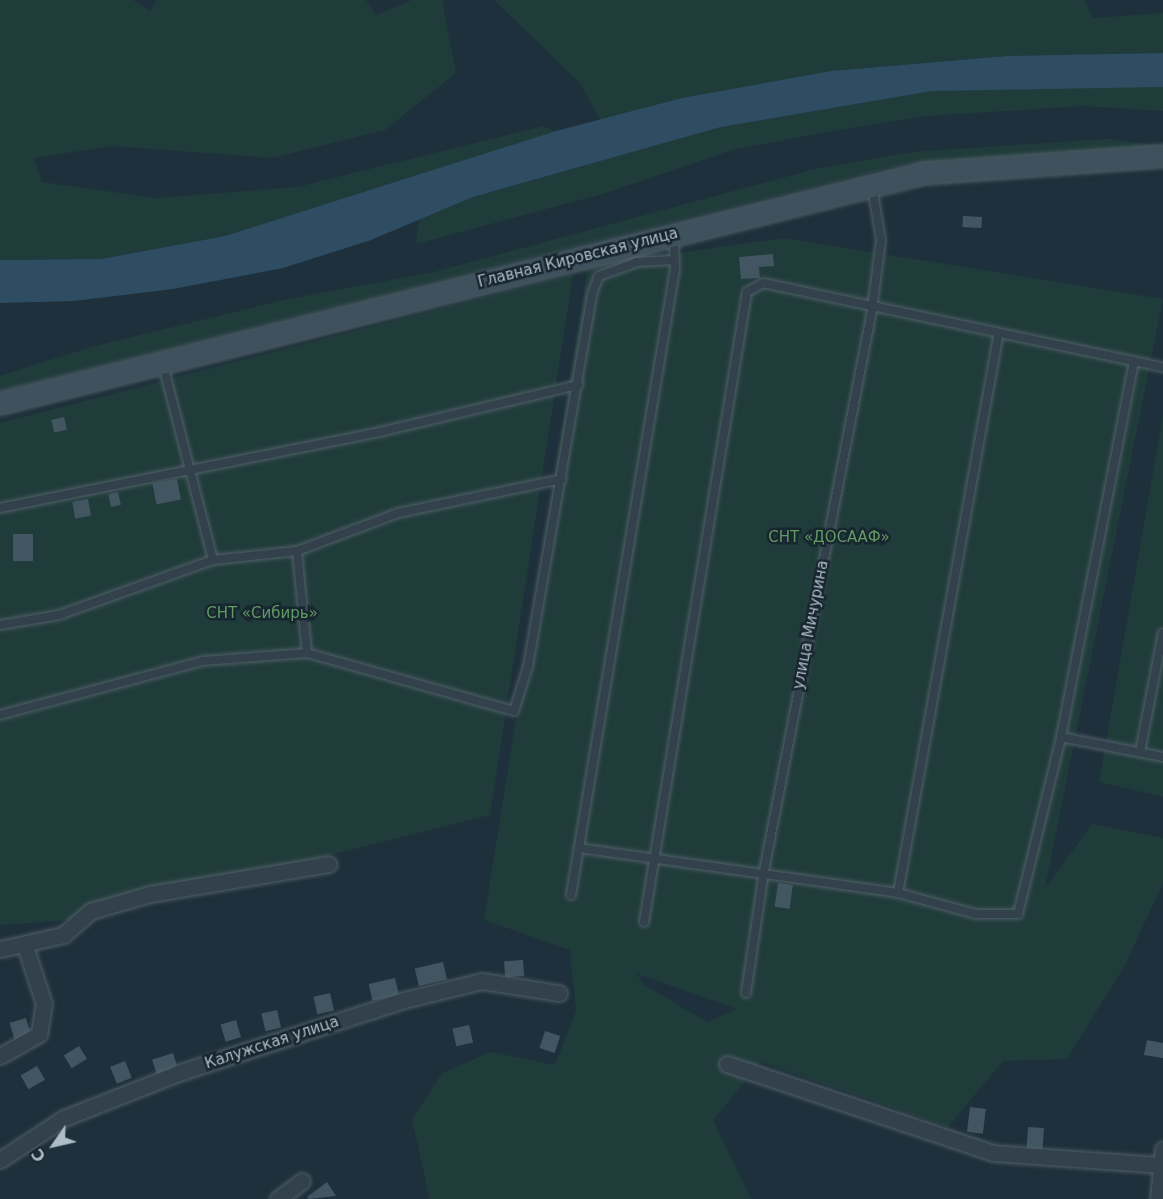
<!DOCTYPE html>
<html>
<head>
<meta charset="utf-8">
<style>
  body { margin:0 }
  #map { position:relative; width:1163px; height:1199px; overflow:hidden; background:#1e303b; font-family:"DejaVu Sans",sans-serif }
  div>[style] { position:absolute }
  .green>* { inset:0; background:#203c3a }
  .water>* { inset:0; background:#2e4d62 }
  .building>* { inset:0; background:#425662; transform-origin:0 0 }
  .roads { filter:drop-shadow(0 0 2px #505f68) drop-shadow(0 0 2px #505f68) }
  .lane>* { height:8px; margin:-4px; padding:0 4px; transform-origin:4px; border-radius:4px; background:#32414b }
  .street>* { height:15px; margin:-7.5px; padding:0 7.5px; transform-origin:7.5px; border-radius:7.5px; background:#32414b }
  .secondary>* { height:21px; margin:-10.5px; padding:0 10.5px; transform-origin:10.5px; border-radius:10.5px; background:#40515e }
  span { translate:-50% -50%; white-space:nowrap; text-align:center; line-height:1.15; -webkit-text-stroke:5px #18262f; paint-order:stroke }
  .street-label { font-size:15px; color:#adbcc7 }
  .park-label { font-size:15px; color:#629a64 }
  .north { position:absolute; left:24px; top:1115px; width:60px; height:60px; -webkit-text-stroke:4px #18262f; paint-order:stroke; rotate:236deg; font-size:16px; font-weight:700; line-height:24px; text-align:center; color:#adbcc7 }
  .north::after { content:''; display:block; margin:auto; width:21px; height:27px; background:#adbcc7; clip-path:polygon(50% 0,100% 100%,50% 72%,0 100%) }
</style>
</head>
<body>
<div id="map">
  <div class="green">
    <i style="clip-path:polygon(0 0,133px 0,150px 11px,157px 0,366px 0,376px 15px,412px 0,442px 0,456px 73px,385px 130px,272px 158px,111px 146px,34px 158px,42px 182px,155px 198px,297px 187px,543px 126px,556px 131px,225px 236px,101px 259px,0 260px)"></i>
    <i style="clip-path:polygon(494px 0,1084px 0,1093px 18px,1163px 13px,1163px 53px,1007px 56px,831px 71px,600px 120px,580px 83px)"></i>
    <i style="clip-path:polygon(1059px 84px,1163px 87px,1163px 111px,1084px 106px,927px 116px,831px 131px,732px 150px,606px 193px,416px 244px,419px 220px,473px 197px,721px 127px,932px 91px)"></i>
    <i style="clip-path:polygon(1107px 139px,1163px 146px,906px 164px,0 391px,0 376px,91px 347px,288px 299px,434px 272px,815px 169px,911px 152px)"></i>
    <i style="clip-path:polygon(evenodd,784px 238px,1163px 299px,1045px 888px,1092px 824px,1163px 838px,1163px 883px,1125px 965px,1067px 1059px,1003px 1061px,948px 1127px,761px 1062px,713px 1120px,751px 1199px,430px 1199px,412px 1120px,442px 1073px,491px 1052px,555px 1065px,576px 1011px,570px 950px,484px 920px,588px 266px,784px 238px,637px 974px,638px 974px,737px 1009px,707px 1022px,643px 984px,637px 974px)"></i>
    <i style="clip-path:polygon(573px 274px,490px 815px,70px 920px,0 925px,0 423px)"></i>
    <i style="clip-path:polygon(1163px 415px,1163px 797px,1099px 782px)"></i>
  </div>
  <div class="water">
    <i style="clip-path:polygon(1163px 53px,1163px 87px,932px 91px,721px 127px,473px 197px,371px 240px,283px 268px,173px 289px,74px 301px,0 303px,0 260px,101px 259px,225px 236px,556px 131px,682px 98px,831px 71px,1007px 56px)"></i>
  </div>
  <div class="building">
    <i style="left:963px;top:216px;width:19px;height:11px;rotate:3deg"></i>
    <i style="clip-path:polygon(773px 254px,774px 266px,759px 267px,760px 278px,741px 279px,739px 257px)"></i>
    <i style="left:64px;top:417px;width:13px;height:13px;rotate:77deg"></i>
    <i style="left:177px;top:479px;width:21px;height:25px;rotate:79deg"></i>
    <i style="left:118px;top:492px;width:13px;height:10px;rotate:77deg"></i>
    <i style="left:88px;top:499px;width:17px;height:16px;rotate:80deg"></i>
    <i style="left:33px;top:534px;width:27px;height:20px;rotate:90deg"></i>
    <i style="left:778px;top:883px;width:15px;height:24px;rotate:8deg"></i>
    <i style="left:523px;top:960px;width:16px;height:19px;rotate:86deg"></i>
    <i style="left:443px;top:962px;width:18px;height:29px;rotate:77deg"></i>
    <i style="left:395px;top:978px;width:17px;height:27px;rotate:77deg"></i>
    <i style="left:330px;top:993px;width:18px;height:17px;rotate:77deg"></i>
    <i style="left:277px;top:1010px;width:18px;height:16px;rotate:77deg"></i>
    <i style="left:26px;top:1018px;width:19px;height:17px;rotate:74deg"></i>
    <i style="left:236px;top:1020px;width:18px;height:16px;rotate:74deg"></i>
    <i style="left:469px;top:1025px;width:18px;height:17px;rotate:77deg"></i>
    <i style="left:545px;top:1031px;width:16px;height:18px;rotate:18deg"></i>
    <i style="clip-path:polygon(1147px 1040px,1163px 1043px,1163px 1058px,1144px 1055px)"></i>
    <i style="left:79px;top:1046px;width:15px;height:18px;rotate:58deg"></i>
    <i style="left:173px;top:1053px;width:16px;height:22px;rotate:72deg"></i>
    <i style="left:125px;top:1061px;width:18px;height:16px;rotate:68deg"></i>
    <i style="left:37px;top:1066px;width:16px;height:19px;rotate:60deg"></i>
    <i style="left:970px;top:1107px;width:16px;height:25px;rotate:7deg"></i>
    <i style="left:1028px;top:1127px;width:16px;height:24px;rotate:4deg"></i>
    <i style="clip-path:polygon(327px 1182px,336px 1196px,309px 1199px,307px 1197px)"></i>
  </div>
  <div class="roads">
    <div class="lane">
      <i style="left:163px;top:365px;width:201px;rotate:75.6deg"></i>
      <i style="left:0;top:508px;width:388px;rotate:-11.3deg"></i>
      <i style="left:380px;top:432px;width:204px;rotate:-13.4deg"></i>
      <i style="left:297px;top:551px;width:102px;rotate:84.4deg"></i>
      <i style="left:0;top:625px;width:60px;rotate:-9.6deg"></i>
      <i style="left:59px;top:615px;width:164px;rotate:-19.7deg"></i>
      <i style="left:213px;top:560px;width:84px;rotate:-6.1deg"></i>
      <i style="left:297px;top:551px;width:108px;rotate:-20.6deg"></i>
      <i style="left:398px;top:513px;width:167px;rotate:-11.7deg"></i>
      <i style="left:0;top:715px;width:210px;rotate:-14.9deg"></i>
      <i style="left:203px;top:661px;width:104px;rotate:-4.4deg"></i>
      <i style="left:307px;top:653px;width:215px;rotate:15.7deg"></i>
      <i style="left:514px;top:711px;width:47px;rotate:-72.7deg"></i>
      <i style="left:528px;top:666px;width:377px;rotate:-80.2deg"></i>
      <i style="left:592px;top:294px;width:19px;rotate:-69deg"></i>
      <i style="left:599px;top:276px;width:40px;rotate:-20.2deg"></i>
      <i style="left:637px;top:262px;width:37px;rotate:-3deg"></i>
      <i style="left:1061px;top:737px;width:383px;rotate:-79deg"></i>
      <i style="left:1140px;top:752px;width:121px;rotate:-79.1deg"></i>
      <i style="left:579px;top:848px;width:322px;rotate:8deg"></i>
      <i style="left:898px;top:893px;width:81px;rotate:15.1deg"></i>
      <i style="left:976px;top:914px;width:42px"></i>
      <i style="left:1018px;top:914px;width:182px;rotate:-76.3deg"></i>
      <i style="left:1061px;top:737px;width:104px;rotate:11.1deg"></i>
      <i style="left:898px;top:893px;width:565px;rotate:-79.8deg"></i>
      <i style="left:571px;top:895px;width:635px;rotate:-80.57deg"></i>
      <i style="left:675px;top:269px;width:33px;rotate:-92deg"></i>
      <i style="left:644px;top:922px;width:638px;rotate:-80.71deg"></i>
      <i style="left:747px;top:292px;width:18px;rotate:-29deg"></i>
      <i style="left:763px;top:283px;width:409px;rotate:11.9deg"></i>
      <i style="left:746px;top:993px;width:123px;rotate:-81.6deg"></i>
      <i style="left:764px;top:871px;width:571px;rotate:-79.1deg"></i>
      <i style="left:872px;top:310px;width:71px;rotate:-82.7deg"></i>
      <i style="left:881px;top:240px;width:55px;rotate:-99.5deg"></i>
    </div>
    <div class="street">
      <i style="left:0;top:949px;width:65px;rotate:-12.5deg"></i>
      <i style="left:63px;top:935px;width:37px;rotate:-41deg"></i>
      <i style="left:91px;top:911px;width:61px;rotate:-16.1deg"></i>
      <i style="left:150px;top:894px;width:181px;rotate:-9.5deg"></i>
      <i style="left:0;top:1056px;width:45px;rotate:-29.4deg"></i>
      <i style="left:39px;top:1034px;width:30px;rotate:-81deg"></i>
      <i style="left:44px;top:1004px;width:61px;rotate:-108.1deg"></i>
      <i style="left:727px;top:1064px;width:280px;rotate:18.5deg"></i>
      <i style="left:993px;top:1153px;width:166px;rotate:4.1deg"></i>
      <i style="left:0;top:1160px;width:77px;rotate:-33.3deg"></i>
      <i style="left:64px;top:1118px;width:123px;rotate:-21.5deg"></i>
      <i style="left:178px;top:1073px;width:237px;rotate:-17.9deg"></i>
      <i style="left:404px;top:1000px;width:80px;rotate:-13.7deg"></i>
      <i style="left:482px;top:981px;width:78px;rotate:8.9deg"></i>
      <i style="left:278px;top:1199px;width:30px;rotate:-37deg"></i>
      <i style="left:1158px;top:1199px;width:50px;rotate:-84.3deg"></i>
    </div>
    <div class="secondary">
      <i style="left:0;top:403px;width:951px;rotate:-13.99deg"></i>
      <i style="left:923px;top:173px;width:241px;rotate:-4.1deg"></i>
    </div>
  </div>
  <div class="street-label">
    <span style="left:578px;top:258px;rotate:-14deg">Главная Кировская улица</span>
    <span style="left:811px;top:625px;rotate:-79deg">улица Мичурина</span>
    <span style="left:272px;top:1043px;rotate:-18deg">Калужская улица</span>
  </div>
  <div class="park-label">
    <span style="left:829px;top:538px">СНТ «ДОСААФ»</span>
    <span style="left:262px;top:614px">СНТ «Сибирь»</span>
  </div>
  <div class="north">С</div>
</div>
</body>
</html>
